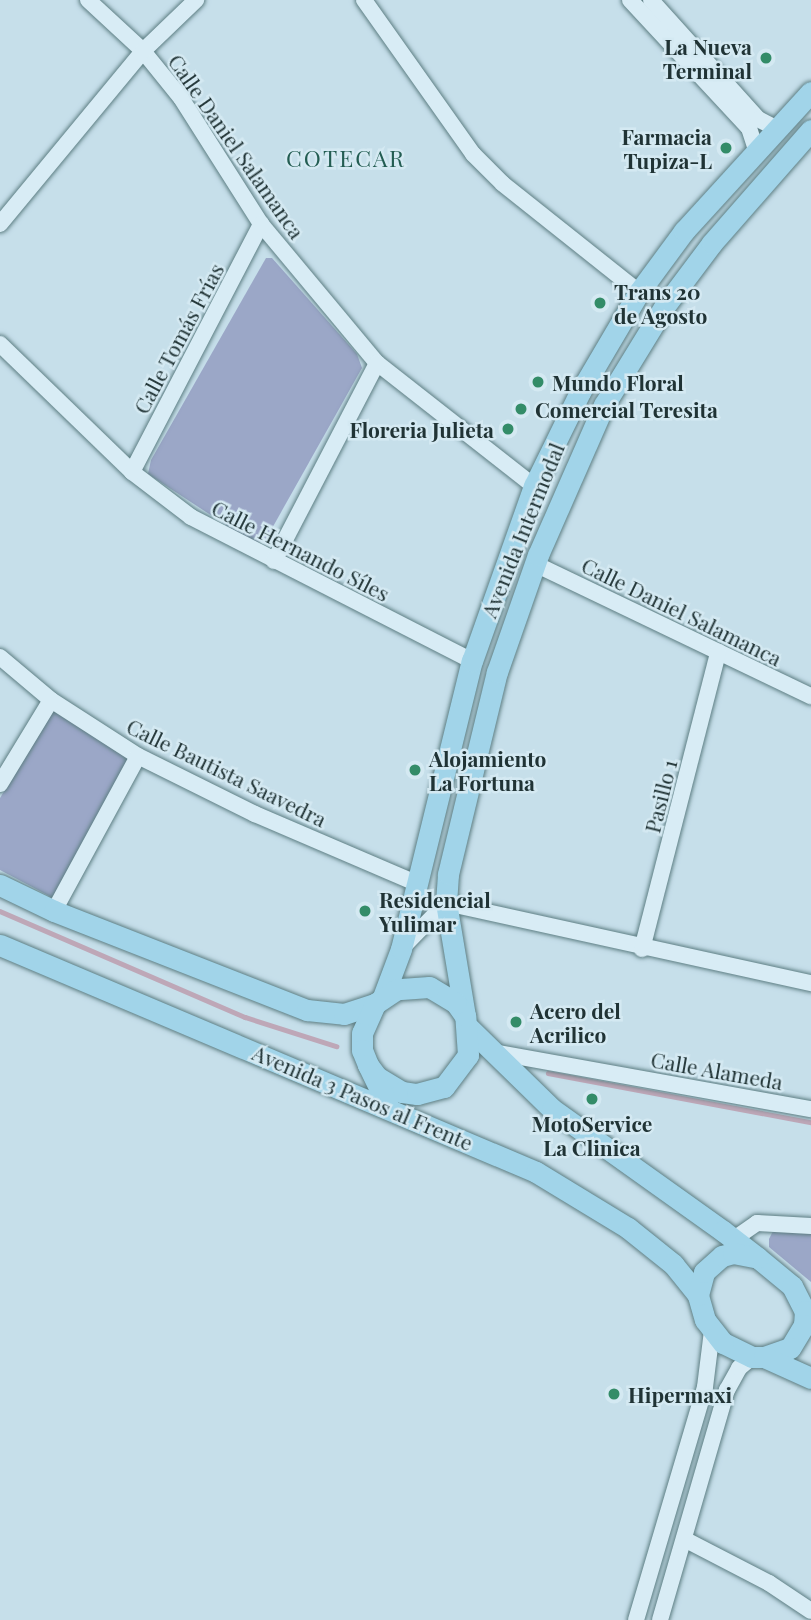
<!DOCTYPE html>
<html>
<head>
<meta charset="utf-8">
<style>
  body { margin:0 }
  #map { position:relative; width:811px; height:1620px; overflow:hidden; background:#c6dfea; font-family:"Playfair Display",serif }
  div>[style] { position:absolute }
  .green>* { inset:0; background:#9ba7c7 }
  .stream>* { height:4.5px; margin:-2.25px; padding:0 2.25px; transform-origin:2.25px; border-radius:2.25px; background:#bea7b7 }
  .roads { filter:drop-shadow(0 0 2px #5d7e83) drop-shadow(0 0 2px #5d7e83) }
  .minor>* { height:16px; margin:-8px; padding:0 8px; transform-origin:8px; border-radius:8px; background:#d8ecf5 }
  .major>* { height:21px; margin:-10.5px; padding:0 10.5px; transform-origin:10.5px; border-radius:10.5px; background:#a1d4e9 }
  .dots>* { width:19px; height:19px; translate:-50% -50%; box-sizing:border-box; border:4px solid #d4e9f2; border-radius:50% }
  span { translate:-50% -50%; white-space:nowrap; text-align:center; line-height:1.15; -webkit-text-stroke:5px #d4e9f2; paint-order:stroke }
  .poi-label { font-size:21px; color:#203335; font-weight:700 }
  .right { translate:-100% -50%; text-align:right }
  .left { translate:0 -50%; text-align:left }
  .street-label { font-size:21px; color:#203335 }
  .neighbourhood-label { font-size:23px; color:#235d52; letter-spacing:2px }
</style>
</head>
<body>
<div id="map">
  <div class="green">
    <i style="clip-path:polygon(266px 258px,272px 258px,357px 354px,362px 368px,266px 539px,255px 544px,148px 474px,151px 460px)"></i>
    <i style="clip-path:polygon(54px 710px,133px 759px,53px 898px,0 870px,0 798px)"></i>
    <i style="clip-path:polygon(811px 1230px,811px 1282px,769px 1247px,769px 1239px,773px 1231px)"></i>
  </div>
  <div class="stream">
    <i style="left:0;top:911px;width:267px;rotate:23.4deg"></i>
    <i style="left:245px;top:1017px;width:96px;rotate:17.7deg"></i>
    <i style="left:548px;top:1073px;width:268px;rotate:10.6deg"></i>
  </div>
  <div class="roads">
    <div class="minor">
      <i style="left:88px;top:0;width:75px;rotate:42.8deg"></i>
      <i style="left:143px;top:51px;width:60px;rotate:51deg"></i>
      <i style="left:181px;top:98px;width:149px;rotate:57.6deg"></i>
      <i style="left:261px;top:224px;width:181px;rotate:50.2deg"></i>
      <i style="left:377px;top:363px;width:199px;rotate:38.1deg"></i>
      <i style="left:364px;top:0;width:189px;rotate:54.7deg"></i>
      <i style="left:473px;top:154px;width:42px;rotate:45deg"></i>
      <i style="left:503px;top:184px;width:174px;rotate:38.5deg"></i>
      <i style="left:630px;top:0;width:175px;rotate:47.1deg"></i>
      <i style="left:749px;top:128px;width:22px;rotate:72deg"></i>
      <i style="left:651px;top:0;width:160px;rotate:48deg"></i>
      <i style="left:758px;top:119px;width:20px;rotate:27deg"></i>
      <i style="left:0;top:224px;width:224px;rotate:-50.4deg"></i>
      <i style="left:143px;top:51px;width:74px;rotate:-43.9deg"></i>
      <i style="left:0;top:344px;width:184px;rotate:44.1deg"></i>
      <i style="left:132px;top:472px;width:74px;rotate:37.3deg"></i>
      <i style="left:191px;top:517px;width:316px;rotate:27.1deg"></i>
      <i style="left:132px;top:472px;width:280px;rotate:-62.5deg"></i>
      <i style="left:274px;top:561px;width:223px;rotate:-62.5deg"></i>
      <i style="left:535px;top:564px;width:306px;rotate:25.6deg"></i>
      <i style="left:0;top:657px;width:67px;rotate:40.1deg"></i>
      <i style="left:51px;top:700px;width:103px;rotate:32.8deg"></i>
      <i style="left:138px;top:756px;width:131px;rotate:26.4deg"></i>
      <i style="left:255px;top:814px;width:173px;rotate:23.2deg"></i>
      <i style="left:0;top:784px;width:98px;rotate:-58.7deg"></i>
      <i style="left:54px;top:911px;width:176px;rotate:-61.5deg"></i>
      <i style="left:401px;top:949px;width:64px;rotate:-45.6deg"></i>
      <i style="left:446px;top:903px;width:374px;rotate:12.4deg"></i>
      <i style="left:642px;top:949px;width:307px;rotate:-75.6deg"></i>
      <i style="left:493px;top:1052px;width:323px;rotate:10.2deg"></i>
      <i style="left:734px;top:1239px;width:28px;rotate:-35deg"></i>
      <i style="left:757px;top:1223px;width:54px;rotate:3.2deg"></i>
      <i style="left:684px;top:1539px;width:96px;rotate:27.4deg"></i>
      <i style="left:769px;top:1583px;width:50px;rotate:33.7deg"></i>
      <i style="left:636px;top:1620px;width:243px;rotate:-73.5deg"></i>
      <i style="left:705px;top:1387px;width:56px;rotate:-82.9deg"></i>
      <i style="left:660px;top:1620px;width:240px;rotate:-73.8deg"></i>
      <i style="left:727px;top:1390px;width:25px;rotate:-61deg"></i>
      <i style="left:739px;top:1368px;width:17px;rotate:-40deg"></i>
    </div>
    <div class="major">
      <i style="left:0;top:885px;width:60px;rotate:25.7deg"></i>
      <i style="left:54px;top:911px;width:272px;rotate:21.4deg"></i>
      <i style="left:307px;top:1010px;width:37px;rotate:6deg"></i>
      <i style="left:344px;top:1014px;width:33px;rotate:-18deg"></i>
      <i style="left:0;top:945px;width:582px;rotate:22.95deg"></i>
      <i style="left:536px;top:1172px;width:108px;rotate:31.3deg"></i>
      <i style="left:628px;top:1228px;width:58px;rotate:38.7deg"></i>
      <i style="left:673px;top:1264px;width:40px;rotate:51deg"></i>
      <i style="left:383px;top:997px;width:51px;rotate:-69.4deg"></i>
      <i style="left:401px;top:949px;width:297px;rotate:-76.2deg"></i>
      <i style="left:472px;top:661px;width:186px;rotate:-70.5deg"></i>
      <i style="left:534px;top:486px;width:105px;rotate:-63.9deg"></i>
      <i style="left:580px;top:392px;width:116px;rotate:-59.5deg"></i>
      <i style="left:639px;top:292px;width:76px;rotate:-53.6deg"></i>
      <i style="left:684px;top:231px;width:188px;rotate:-47.6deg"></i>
      <i style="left:465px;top:1016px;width:115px;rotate:-99.5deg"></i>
      <i style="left:446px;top:903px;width:29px;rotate:-86deg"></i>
      <i style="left:448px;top:874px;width:208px;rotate:-76.4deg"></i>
      <i style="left:497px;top:672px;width:124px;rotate:-70.7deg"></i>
      <i style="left:538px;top:555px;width:164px;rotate:-66.3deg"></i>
      <i style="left:604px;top:405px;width:115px;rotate:-58.5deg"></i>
      <i style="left:664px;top:307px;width:80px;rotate:-53.1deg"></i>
      <i style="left:712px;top:243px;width:150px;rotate:-48.8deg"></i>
      <i style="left:469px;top:1028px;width:116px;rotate:44.3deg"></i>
      <i style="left:552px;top:1109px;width:210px;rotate:35.5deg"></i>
      <i style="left:723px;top:1231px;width:44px;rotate:37.6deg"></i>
      <i style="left:758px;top:1258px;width:44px;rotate:39.5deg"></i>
      <i style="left:792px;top:1286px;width:28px;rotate:63deg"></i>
      <i style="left:805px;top:1311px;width:14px;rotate:94deg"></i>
      <i style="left:804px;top:1325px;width:27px;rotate:121deg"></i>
      <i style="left:790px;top:1348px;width:28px;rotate:161deg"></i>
      <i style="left:764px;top:1357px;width:12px;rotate:180deg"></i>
      <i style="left:752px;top:1357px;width:32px;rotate:-154deg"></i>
      <i style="left:723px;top:1343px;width:29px;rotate:-128deg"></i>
      <i style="left:705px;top:1320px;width:26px;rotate:-106deg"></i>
      <i style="left:698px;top:1295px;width:24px;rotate:-75deg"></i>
      <i style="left:704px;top:1272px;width:24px;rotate:-42deg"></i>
      <i style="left:722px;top:1256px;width:11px;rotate:-15deg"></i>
      <i style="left:733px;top:1253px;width:25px;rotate:11deg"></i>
      <i style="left:368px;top:1065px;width:15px;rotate:53deg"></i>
      <i style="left:377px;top:1077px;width:29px;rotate:31deg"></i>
      <i style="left:402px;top:1092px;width:15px;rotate:8deg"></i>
      <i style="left:417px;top:1094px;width:28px;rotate:-15deg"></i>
      <i style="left:444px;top:1087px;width:40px;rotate:-53deg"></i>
      <i style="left:468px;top:1055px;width:39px;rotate:-94deg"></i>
      <i style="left:465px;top:1016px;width:16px;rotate:-125deg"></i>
      <i style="left:456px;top:1003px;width:31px;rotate:-149deg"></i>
      <i style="left:429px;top:987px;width:32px;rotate:176deg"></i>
      <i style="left:397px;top:989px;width:27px;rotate:146deg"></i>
      <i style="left:375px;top:1004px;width:32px;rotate:114deg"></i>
      <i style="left:362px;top:1033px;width:17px;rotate:90deg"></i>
      <i style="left:362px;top:1050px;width:16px;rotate:68deg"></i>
      <i style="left:368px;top:1065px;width:46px;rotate:64deg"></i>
      <i style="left:764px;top:1357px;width:51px;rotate:24.1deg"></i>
    </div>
  </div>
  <div class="dots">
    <i style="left:766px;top:58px;background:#338c68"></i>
    <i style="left:726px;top:148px;background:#338c68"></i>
    <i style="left:600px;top:303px;background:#338c68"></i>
    <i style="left:538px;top:382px;background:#338c68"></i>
    <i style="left:521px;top:409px;background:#338c68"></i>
    <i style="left:508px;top:429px;background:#338c68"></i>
    <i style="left:415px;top:770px;background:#338c68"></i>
    <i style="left:365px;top:911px;background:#338c68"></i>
    <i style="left:516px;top:1022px;background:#338c68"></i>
    <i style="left:592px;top:1099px;background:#338c68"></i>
    <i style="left:614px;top:1394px;background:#338c68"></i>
  </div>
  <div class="poi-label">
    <span class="right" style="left:752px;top:58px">La Nueva<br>Terminal</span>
    <span class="right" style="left:712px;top:148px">Farmacia<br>Tupiza-L</span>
    <span class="left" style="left:614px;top:303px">Trans 20<br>de Agosto</span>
    <span class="left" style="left:552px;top:382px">Mundo Floral</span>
    <span class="left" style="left:535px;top:409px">Comercial Teresita</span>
    <span class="right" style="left:494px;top:429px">Floreria Julieta</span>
    <span class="left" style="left:429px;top:770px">Alojamiento<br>La Fortuna</span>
    <span class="left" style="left:379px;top:911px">Residencial<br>Yulimar</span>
    <span class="left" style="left:530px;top:1022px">Acero del<br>Acrilico</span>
    <span style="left:592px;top:1135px">MotoService<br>La Clinica</span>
    <span class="left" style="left:628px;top:1394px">Hipermaxi</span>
  </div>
  <div class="street-label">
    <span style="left:237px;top:146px;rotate:55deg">Calle Daniel Salamanca</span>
    <span style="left:178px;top:338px;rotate:-62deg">Calle Tomás Frías</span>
    <span style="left:522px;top:530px;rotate:-68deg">Avenida Intermodal</span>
    <span style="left:301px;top:550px;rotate:27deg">Calle Hernando Síles</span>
    <span style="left:682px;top:611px;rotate:26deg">Calle Daniel Salamanca</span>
    <span style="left:227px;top:772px;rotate:26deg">Calle Bautista Saavedra</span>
    <span style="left:660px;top:796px;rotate:-76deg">Pasillo 1</span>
    <span style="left:717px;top:1070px;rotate:10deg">Calle Alameda</span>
    <span style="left:363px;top:1097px;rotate:23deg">Avenida 3 Pasos al Frente</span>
  </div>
  <div class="neighbourhood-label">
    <span style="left:346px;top:158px">COTECAR</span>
  </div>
</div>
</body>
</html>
